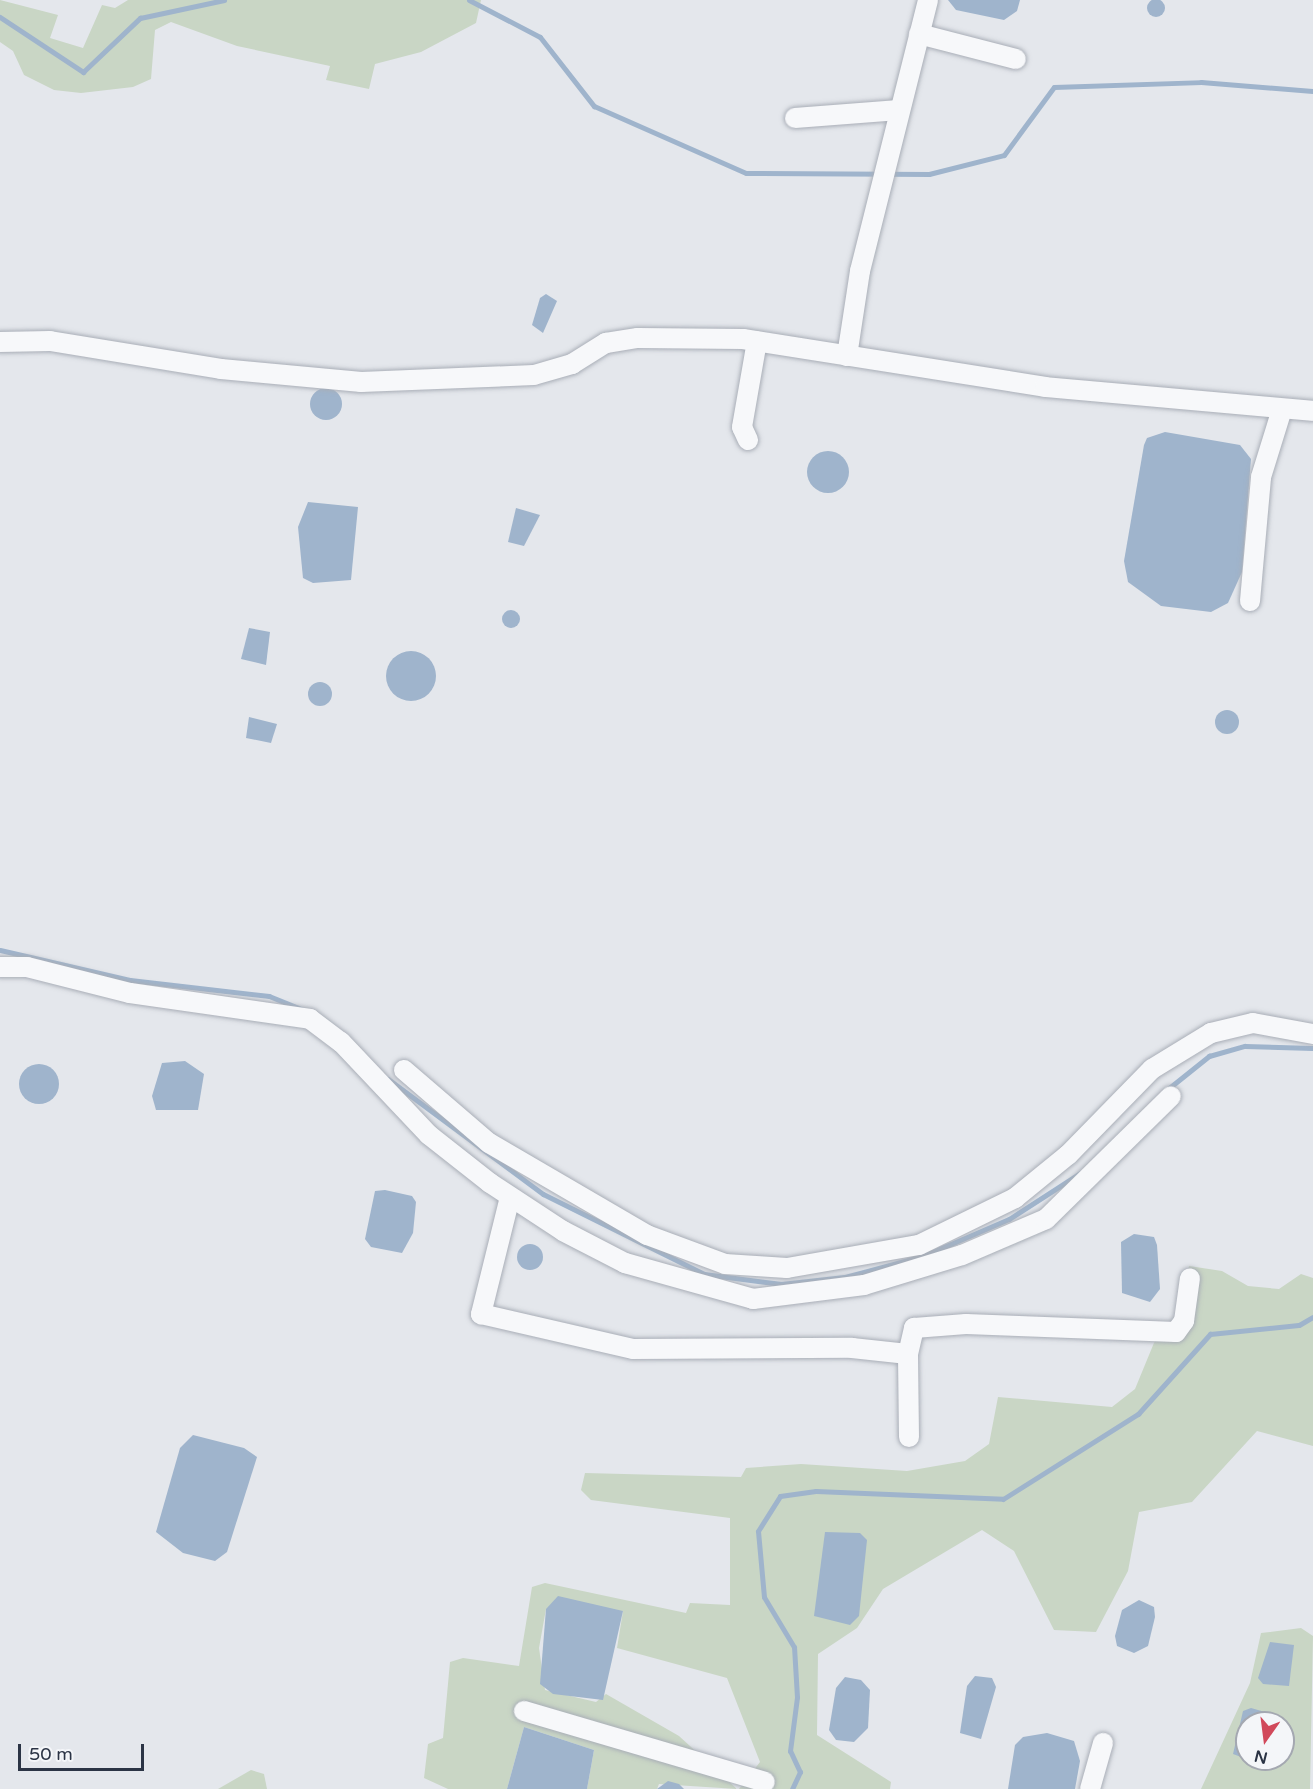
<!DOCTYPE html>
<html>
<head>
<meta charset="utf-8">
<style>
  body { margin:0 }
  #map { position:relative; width:1313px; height:1789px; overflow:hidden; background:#e4e7ec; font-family:"Varela Round",sans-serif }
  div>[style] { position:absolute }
  .green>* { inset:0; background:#c9d6c5 }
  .water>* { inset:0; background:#9fb4cc }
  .round { border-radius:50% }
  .stream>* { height:5px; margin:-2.5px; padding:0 2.5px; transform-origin:2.5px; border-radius:2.5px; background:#9fb4cc }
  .roads { filter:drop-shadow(0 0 2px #a9aeb7) drop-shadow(0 0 2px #a9aeb7) }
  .minor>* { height:20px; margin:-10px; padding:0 10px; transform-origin:10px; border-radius:10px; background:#f7f8fa }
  span { translate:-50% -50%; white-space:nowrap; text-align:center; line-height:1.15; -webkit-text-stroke:6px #f4f6f9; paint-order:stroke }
  .north { position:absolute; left:1235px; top:1711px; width:60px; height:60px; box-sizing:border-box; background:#f4f6f9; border:2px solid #a4a8b1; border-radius:50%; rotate:194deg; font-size:16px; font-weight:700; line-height:24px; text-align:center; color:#2b3445 }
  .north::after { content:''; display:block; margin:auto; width:21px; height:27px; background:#d1495b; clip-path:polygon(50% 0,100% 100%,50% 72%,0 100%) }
  .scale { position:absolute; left:18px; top:1744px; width:126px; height:27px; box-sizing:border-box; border:3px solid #2b3445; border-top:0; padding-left:8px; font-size:18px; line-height:21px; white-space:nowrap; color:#2b3445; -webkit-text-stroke:4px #f4f6f9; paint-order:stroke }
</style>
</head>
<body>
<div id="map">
  <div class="green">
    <i style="clip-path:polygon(0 0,58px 15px,50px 38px,83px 48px,102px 5px,115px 8px,128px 0,481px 0,476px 23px,421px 52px,375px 64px,369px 89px,326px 80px,330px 66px,237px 46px,171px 22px,155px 30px,151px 79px,133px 87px,81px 93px,54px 90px,24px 75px,13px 51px,0 42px)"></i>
    <i style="clip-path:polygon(1189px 1266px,1222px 1271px,1248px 1286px,1279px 1289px,1301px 1274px,1313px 1278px,1313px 1446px,1257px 1431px,1192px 1502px,1139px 1512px,1128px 1571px,1096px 1632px,1054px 1630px,1014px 1551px,982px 1530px,883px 1589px,857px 1628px,818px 1654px,817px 1735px,891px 1782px,890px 1789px,739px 1789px,760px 1762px,727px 1678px,617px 1648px,623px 1611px,546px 1609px,539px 1648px,545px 1690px,596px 1702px,606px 1694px,679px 1736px,737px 1789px,659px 1784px,657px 1789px,587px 1789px,594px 1750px,524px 1727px,507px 1789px,448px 1789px,424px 1778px,428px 1744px,443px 1738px,450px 1662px,463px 1658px,519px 1666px,532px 1587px,545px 1583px,686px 1613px,690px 1603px,730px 1605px,730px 1518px,591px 1500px,581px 1490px,585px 1473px,741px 1477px,746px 1468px,801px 1464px,907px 1471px,965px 1461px,989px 1444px,998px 1397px,1112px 1407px,1135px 1389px,1156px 1338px,1175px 1327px)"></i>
    <i style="clip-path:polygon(evenodd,1301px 1628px,1313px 1636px,1310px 1789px,1201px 1789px,1250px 1683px,1261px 1633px,1301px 1628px,1247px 1723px,1283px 1723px,1283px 1759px,1247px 1759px,1247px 1723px)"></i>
    <i style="clip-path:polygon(251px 1770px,264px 1774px,267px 1789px,218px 1789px)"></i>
  </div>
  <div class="water">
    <i class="round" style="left:1147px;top:-1px;width:18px;height:18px"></i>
    <i style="clip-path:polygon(948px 0,1020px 0,1017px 11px,1004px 20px,956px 10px)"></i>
    <i style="clip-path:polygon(546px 294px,557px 301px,543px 333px,532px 325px,540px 298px)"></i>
    <i class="round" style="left:310px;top:388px;width:32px;height:32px"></i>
    <i style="clip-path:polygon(1165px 432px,1240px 445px,1251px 459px,1242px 572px,1228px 603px,1211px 612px,1161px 606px,1128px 582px,1124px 561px,1144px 445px,1147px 438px)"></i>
    <i class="round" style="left:807px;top:451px;width:42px;height:42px"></i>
    <i style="clip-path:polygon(308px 502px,358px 507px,351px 580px,313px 583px,303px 578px,298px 527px)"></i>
    <i style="clip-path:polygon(516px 508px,540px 515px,524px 546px,508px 542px)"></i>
    <i class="round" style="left:502px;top:610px;width:18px;height:18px"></i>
    <i style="clip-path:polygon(249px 628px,270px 632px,266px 665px,241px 659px)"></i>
    <i class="round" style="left:386px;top:651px;width:50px;height:50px"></i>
    <i class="round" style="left:308px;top:682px;width:24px;height:24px"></i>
    <i class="round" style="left:1215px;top:710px;width:24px;height:24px"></i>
    <i style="clip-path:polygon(249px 717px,277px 724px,271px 743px,246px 738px)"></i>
    <i style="clip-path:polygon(185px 1061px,204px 1074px,198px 1110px,156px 1110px,152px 1096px,162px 1063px)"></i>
    <i class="round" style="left:19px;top:1064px;width:40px;height:40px"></i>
    <i style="clip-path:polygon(385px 1190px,412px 1196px,416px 1202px,413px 1233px,402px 1253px,371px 1247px,365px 1239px,375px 1191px)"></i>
    <i style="clip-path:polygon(1134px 1234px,1154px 1237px,1157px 1245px,1160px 1289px,1150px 1302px,1122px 1293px,1121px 1242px)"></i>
    <i class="round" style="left:517px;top:1244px;width:26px;height:26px"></i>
    <i style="clip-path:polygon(193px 1435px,244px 1448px,257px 1457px,227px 1552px,215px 1561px,183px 1553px,156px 1532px,180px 1448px)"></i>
    <i style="clip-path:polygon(825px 1532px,860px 1533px,867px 1540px,859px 1616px,850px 1625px,814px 1616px)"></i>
    <i style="clip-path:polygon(558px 1596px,623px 1611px,603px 1700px,553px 1694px,540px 1684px,546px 1609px)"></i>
    <i style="clip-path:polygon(1139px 1600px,1154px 1607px,1155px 1617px,1148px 1646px,1134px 1653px,1117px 1646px,1115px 1636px,1122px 1610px)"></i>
    <i style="clip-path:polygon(1270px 1642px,1294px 1645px,1289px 1686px,1263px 1684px,1258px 1678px)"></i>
    <i style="clip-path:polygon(975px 1676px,992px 1678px,996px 1687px,981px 1739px,960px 1733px,967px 1686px)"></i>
    <i style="clip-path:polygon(845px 1677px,861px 1680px,870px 1690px,868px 1728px,854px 1742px,836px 1740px,829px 1730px,836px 1688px)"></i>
    <i style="clip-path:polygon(1251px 1708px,1282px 1717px,1284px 1723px,1283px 1728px,1283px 1723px,1247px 1723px,1247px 1759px,1275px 1759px,1268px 1767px,1233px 1754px,1243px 1711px)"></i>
    <i style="clip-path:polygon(524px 1727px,594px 1750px,587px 1789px,507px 1789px)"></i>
    <i style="clip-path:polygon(1047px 1733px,1074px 1741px,1080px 1761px,1075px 1789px,1008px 1789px,1015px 1745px,1023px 1737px)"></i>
    <i style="clip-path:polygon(668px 1781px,679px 1784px,684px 1789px,657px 1789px)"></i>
  </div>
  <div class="stream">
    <i style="left:469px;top:0;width:80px;rotate:27.5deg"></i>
    <i style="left:540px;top:37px;width:88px;rotate:52deg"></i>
    <i style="left:594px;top:106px;width:166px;rotate:23.8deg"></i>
    <i style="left:746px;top:173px;width:183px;rotate:0.3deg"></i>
    <i style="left:929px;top:174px;width:77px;rotate:-14.2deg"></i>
    <i style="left:1004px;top:155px;width:84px;rotate:-53.7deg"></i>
    <i style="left:1054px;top:87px;width:147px;rotate:-1.9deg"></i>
    <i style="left:1201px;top:82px;width:112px;rotate:4.6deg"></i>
    <i style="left:0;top:17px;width:100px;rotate:33.5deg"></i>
    <i style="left:83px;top:72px;width:79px;rotate:-43.5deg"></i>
    <i style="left:140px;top:18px;width:86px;rotate:-12.1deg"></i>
    <i style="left:0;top:950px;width:133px;rotate:13deg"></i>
    <i style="left:130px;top:980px;width:140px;rotate:6.6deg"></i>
    <i style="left:269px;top:996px;width:42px;rotate:22.3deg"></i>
    <i style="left:388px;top:1079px;width:193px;rotate:36.6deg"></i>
    <i style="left:543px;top:1194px;width:180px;rotate:26.4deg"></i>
    <i style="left:704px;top:1274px;width:78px;rotate:7.4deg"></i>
    <i style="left:781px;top:1284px;width:64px;rotate:-6.2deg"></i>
    <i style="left:845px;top:1277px;width:81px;rotate:-15.1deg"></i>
    <i style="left:923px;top:1256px;width:94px;rotate:-23.3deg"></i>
    <i style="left:1009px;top:1219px;width:85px;rotate:-32.9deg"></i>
    <i style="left:1164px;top:1092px;width:58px;rotate:-38.7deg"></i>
    <i style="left:1209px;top:1056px;width:37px;rotate:-16deg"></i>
    <i style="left:1245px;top:1046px;width:68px;rotate:1.7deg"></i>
    <i style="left:792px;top:1789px;width:19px;rotate:-65deg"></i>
    <i style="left:800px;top:1772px;width:23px;rotate:-115deg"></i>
    <i style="left:790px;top:1751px;width:54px;rotate:-82.6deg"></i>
    <i style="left:797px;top:1697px;width:50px;rotate:-93.4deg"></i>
    <i style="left:794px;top:1647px;width:58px;rotate:-121deg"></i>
    <i style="left:764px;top:1597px;width:66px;rotate:-95.2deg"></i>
    <i style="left:758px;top:1531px;width:41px;rotate:-57.8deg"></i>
    <i style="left:780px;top:1496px;width:36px;rotate:-8deg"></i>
    <i style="left:816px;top:1491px;width:187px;rotate:2.4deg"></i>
    <i style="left:1003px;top:1499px;width:160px;rotate:-32.2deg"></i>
    <i style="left:1138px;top:1414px;width:108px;rotate:-48deg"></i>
    <i style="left:1210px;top:1334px;width:89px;rotate:-5.8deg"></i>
    <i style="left:1299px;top:1325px;width:16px;rotate:-30deg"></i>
  </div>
  <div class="roads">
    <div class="minor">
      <i style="left:919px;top:34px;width:100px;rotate:14.5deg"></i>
      <i style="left:795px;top:118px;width:104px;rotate:-4.4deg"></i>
      <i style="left:0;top:342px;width:50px;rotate:-1.1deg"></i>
      <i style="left:50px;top:341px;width:173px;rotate:9.3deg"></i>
      <i style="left:221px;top:369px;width:141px;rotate:5.3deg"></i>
      <i style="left:361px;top:382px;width:173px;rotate:-2.3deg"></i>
      <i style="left:534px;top:375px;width:40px;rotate:-16deg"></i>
      <i style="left:572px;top:364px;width:40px;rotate:-32deg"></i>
      <i style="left:606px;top:343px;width:32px;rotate:-9deg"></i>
      <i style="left:638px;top:338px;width:105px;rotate:0.5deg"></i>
      <i style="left:743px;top:339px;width:306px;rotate:9deg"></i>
      <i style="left:1045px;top:387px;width:269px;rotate:5.1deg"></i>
      <i style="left:847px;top:356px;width:86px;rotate:-81.3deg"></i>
      <i style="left:860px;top:271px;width:279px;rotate:-75.9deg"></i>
      <i style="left:748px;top:440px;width:14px;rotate:-115deg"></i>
      <i style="left:742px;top:427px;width:87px;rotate:-80.1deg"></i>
      <i style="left:1250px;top:601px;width:124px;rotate:-84.9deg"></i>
      <i style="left:1261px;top:477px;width:71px;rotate:-72.8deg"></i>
      <i style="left:0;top:967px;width:27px"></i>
      <i style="left:27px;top:967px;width:106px;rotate:14.2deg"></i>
      <i style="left:130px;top:993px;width:182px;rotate:8.2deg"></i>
      <i style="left:310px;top:1019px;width:39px;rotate:37deg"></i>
      <i style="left:341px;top:1042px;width:128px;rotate:46.6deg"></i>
      <i style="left:429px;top:1135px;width:78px;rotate:38.2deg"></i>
      <i style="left:490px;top:1183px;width:87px;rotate:33.3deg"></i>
      <i style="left:563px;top:1231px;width:70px;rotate:27.3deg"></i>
      <i style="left:625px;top:1263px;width:133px;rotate:15.7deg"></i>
      <i style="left:753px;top:1299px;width:112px;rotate:-7.2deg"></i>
      <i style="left:864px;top:1285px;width:102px;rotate:-17deg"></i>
      <i style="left:962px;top:1255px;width:91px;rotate:-23.2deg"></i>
      <i style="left:1046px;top:1219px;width:175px;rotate:-44.5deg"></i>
      <i style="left:404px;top:1070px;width:112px;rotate:40.7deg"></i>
      <i style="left:489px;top:1143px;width:183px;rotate:30.2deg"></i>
      <i style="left:647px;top:1235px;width:83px;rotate:20.4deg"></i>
      <i style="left:725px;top:1264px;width:62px;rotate:3.7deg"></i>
      <i style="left:787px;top:1268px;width:134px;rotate:-9.9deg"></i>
      <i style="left:919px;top:1245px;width:107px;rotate:-26.1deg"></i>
      <i style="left:1015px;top:1198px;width:68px;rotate:-39.1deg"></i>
      <i style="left:1068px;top:1155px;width:120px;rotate:-45.7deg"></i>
      <i style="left:1152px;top:1069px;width:69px;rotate:-31.4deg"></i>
      <i style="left:1211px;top:1033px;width:43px;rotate:-13.4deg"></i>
      <i style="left:1253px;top:1023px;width:61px;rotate:10.4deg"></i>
      <i style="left:510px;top:1197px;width:121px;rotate:103.9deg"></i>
      <i style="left:481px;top:1314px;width:156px;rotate:13deg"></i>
      <i style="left:633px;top:1349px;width:219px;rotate:-0.3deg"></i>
      <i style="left:852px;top:1348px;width:56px;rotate:6.1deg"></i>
      <i style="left:909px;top:1437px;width:83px;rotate:-90.7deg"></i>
      <i style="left:908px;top:1354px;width:27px;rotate:-77deg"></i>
      <i style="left:914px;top:1328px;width:52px;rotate:-4.4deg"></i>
      <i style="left:966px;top:1324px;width:210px;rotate:2.2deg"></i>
      <i style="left:1176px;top:1332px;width:14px;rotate:-54deg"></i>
      <i style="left:1184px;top:1321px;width:43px;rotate:-82.1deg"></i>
      <i style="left:524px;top:1711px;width:251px;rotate:16.4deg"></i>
      <i style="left:1090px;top:1789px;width:48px;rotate:-74.2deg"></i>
    </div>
  </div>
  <div class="north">N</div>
  <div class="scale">50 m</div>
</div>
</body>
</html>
